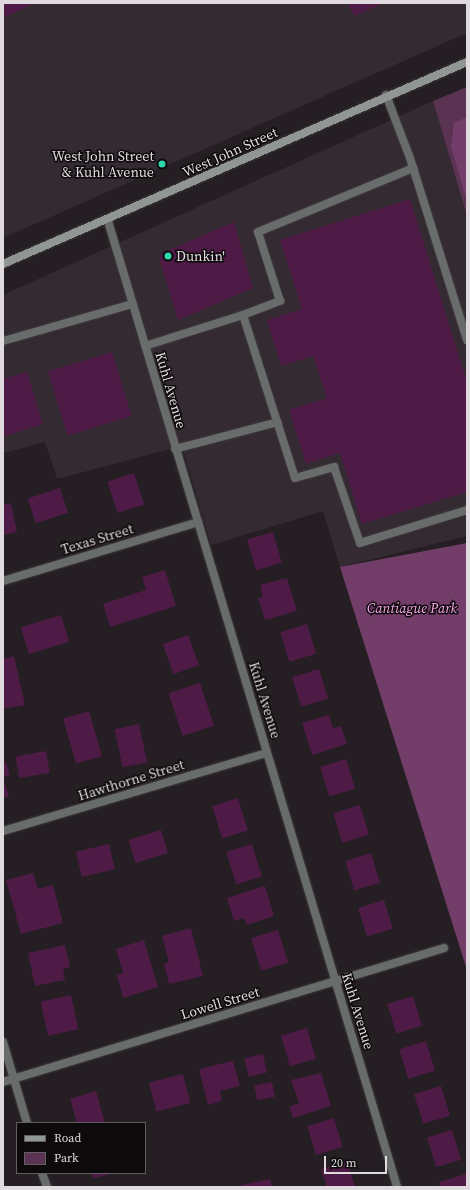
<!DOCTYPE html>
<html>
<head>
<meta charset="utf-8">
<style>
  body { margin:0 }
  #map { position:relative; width:470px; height:1190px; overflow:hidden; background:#251f24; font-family:"Source Serif 4",serif }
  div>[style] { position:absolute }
  .built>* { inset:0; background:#342a32 }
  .green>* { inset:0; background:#5a3252 }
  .forest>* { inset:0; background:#733d69 }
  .building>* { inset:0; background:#4e1b46; transform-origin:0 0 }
  .roads { filter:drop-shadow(0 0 1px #3f393e) drop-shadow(0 0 1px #3f393e) }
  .service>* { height:8px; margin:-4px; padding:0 4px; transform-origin:4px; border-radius:4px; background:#686c6a }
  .minor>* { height:8px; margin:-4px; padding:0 4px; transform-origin:4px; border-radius:4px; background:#686c6a }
  .secondary>* { height:8px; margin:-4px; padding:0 4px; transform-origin:4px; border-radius:4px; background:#909694 }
  .dots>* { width:11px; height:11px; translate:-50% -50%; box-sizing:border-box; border:2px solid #0d0a0c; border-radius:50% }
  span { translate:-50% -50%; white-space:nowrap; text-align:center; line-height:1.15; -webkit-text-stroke:3px #0d0a0c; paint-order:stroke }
  .street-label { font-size:14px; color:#dfdadd }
  .poi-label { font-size:14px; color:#dfdadd }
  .right { translate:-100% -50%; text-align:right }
  .left { translate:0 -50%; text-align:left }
  .park-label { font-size:14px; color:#fba8ea; font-style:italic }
  .frame { position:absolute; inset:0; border:4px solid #dfdadd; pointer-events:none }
  .legend { position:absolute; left:16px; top:1122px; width:130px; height:52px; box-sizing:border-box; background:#0d0a0c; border:1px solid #615d60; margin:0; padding:5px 7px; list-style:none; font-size:12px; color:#dfdadd }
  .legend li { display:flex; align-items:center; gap:8px; height:20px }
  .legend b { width:20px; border:1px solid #615d60 }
  .scale { position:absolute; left:324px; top:1156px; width:63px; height:18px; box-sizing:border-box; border:2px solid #dfdadd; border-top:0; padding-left:5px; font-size:12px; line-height:14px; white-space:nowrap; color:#dfdadd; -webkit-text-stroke:3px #0d0a0c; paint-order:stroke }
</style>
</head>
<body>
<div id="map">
  <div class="built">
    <i style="clip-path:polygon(3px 3px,467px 3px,467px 33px,3px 238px)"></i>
    <i style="clip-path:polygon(433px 101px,467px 216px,467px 536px,340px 567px,323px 511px,211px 545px,182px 446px,57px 479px,45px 442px,3px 453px,3px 295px)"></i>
  </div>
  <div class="green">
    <i style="clip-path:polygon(467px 87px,467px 216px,433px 101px)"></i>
  </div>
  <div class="forest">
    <i style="clip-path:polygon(467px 117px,467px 202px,451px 147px,454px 123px)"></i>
    <i style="clip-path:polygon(467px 543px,467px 970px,340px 567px)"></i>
  </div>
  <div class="building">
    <i style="clip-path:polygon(3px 3px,35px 3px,3px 18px)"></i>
    <i style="clip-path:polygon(348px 3px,384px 3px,354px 16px)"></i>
    <i style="clip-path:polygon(410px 199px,467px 382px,467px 492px,362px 524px,340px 453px,306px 464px,289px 410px,327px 398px,313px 356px,281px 366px,267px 320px,302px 309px,280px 240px)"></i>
    <i style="clip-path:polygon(234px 222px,253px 288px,178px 320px,159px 258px,162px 253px)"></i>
    <i style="left:112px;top:352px;width:67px;height:67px;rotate:73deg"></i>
    <i style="clip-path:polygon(27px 372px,43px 424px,3px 437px,3px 379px)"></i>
    <i style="left:134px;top:473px;width:33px;height:28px;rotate:72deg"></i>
    <i style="left:60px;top:488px;width:26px;height:34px;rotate:72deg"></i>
    <i style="clip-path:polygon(11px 503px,17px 532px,3px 535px,3px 505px)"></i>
    <i style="left:273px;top:532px;width:32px;height:27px;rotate:74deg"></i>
    <i style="clip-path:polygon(165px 570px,176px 606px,110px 627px,103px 604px,146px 590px,142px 577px)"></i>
    <i style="clip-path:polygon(287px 578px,297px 611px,265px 620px,258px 598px,263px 597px,260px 585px)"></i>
    <i style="left:61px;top:615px;width:28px;height:42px;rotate:73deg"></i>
    <i style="left:307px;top:624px;width:31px;height:28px;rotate:73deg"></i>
    <i style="left:188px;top:635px;width:32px;height:27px;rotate:70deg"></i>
    <i style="clip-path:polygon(14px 656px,25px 705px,3px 709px,3px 659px)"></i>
    <i style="left:319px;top:669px;width:31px;height:28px;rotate:73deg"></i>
    <i style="left:200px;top:683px;width:45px;height:33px;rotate:72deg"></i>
    <i style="left:89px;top:711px;width:47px;height:27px;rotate:74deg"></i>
    <i style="clip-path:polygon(329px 715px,333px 728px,341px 726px,347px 744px,312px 755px,302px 723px)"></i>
    <i style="left:139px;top:724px;width:39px;height:25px;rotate:78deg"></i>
    <i style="left:46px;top:751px;width:22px;height:31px;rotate:80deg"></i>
    <i style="left:346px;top:759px;width:31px;height:27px;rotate:73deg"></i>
    <i style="clip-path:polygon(6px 762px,10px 775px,3px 777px,3px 763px)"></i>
    <i style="clip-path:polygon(3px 778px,9px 796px,3px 798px)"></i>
    <i style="left:238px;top:798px;width:34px;height:27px;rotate:73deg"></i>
    <i style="left:360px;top:805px;width:31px;height:28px;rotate:73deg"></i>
    <i style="left:161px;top:830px;width:24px;height:34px;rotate:73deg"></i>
    <i style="left:109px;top:844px;width:26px;height:34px;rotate:77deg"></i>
    <i style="left:252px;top:844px;width:34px;height:27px;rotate:73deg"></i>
    <i style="left:371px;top:853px;width:31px;height:27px;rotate:73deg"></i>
    <i style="clip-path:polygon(33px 873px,38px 889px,53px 885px,63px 923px,21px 934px,6px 880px)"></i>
    <i style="clip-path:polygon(265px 886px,274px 916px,247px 925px,244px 918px,234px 921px,227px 898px)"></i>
    <i style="left:384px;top:900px;width:30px;height:27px;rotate:73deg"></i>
    <i style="clip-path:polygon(191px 928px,203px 976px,169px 984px,164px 964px,169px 962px,162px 936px)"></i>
    <i style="left:278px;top:930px;width:34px;height:28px;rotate:73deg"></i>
    <i style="clip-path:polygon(144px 940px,158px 987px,123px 998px,117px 975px,123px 973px,116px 949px)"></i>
    <i style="clip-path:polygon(65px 945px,70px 967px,63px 969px,65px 980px,35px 986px,28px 953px)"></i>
    <i style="left:71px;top:995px;width:35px;height:31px;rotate:78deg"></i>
    <i style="left:413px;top:996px;width:31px;height:27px;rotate:73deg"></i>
    <i style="left:307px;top:1028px;width:32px;height:27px;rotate:74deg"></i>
    <i style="left:426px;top:1041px;width:31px;height:28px;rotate:73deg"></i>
    <i style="left:263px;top:1054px;width:19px;height:19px;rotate:78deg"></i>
    <i style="clip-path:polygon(233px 1061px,240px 1086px,220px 1091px,222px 1101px,208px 1105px,199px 1069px)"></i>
    <i style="clip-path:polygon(321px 1073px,331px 1106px,293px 1118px,289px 1107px,299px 1103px,291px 1080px)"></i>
    <i style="left:183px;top:1074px;width:30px;height:35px;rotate:76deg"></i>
    <i style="left:272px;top:1082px;width:15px;height:18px;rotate:79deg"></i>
    <i style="left:441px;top:1086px;width:31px;height:28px;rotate:73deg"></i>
    <i style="clip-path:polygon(96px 1091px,105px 1123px,77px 1123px,70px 1099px)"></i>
    <i style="left:334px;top:1118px;width:30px;height:28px;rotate:73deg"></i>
    <i style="left:452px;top:1130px;width:31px;height:26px;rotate:73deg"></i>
    <i style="clip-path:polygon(347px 1161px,355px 1187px,327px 1187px,321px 1169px)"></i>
    <i style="clip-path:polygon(92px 1173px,111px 1173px,111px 1174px,93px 1178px)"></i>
    <i style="clip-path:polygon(466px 1174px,467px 1187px,440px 1187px,439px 1182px)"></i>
    <i style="clip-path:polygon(270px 1179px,272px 1187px,237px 1187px,237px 1186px)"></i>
  </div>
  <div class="roads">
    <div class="service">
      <i style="left:386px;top:95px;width:67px;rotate:69.1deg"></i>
      <i style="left:410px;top:158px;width:191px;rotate:72.6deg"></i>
      <i style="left:243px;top:315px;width:40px;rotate:-21deg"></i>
      <i style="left:280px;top:301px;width:72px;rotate:-107.7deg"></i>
      <i style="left:258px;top:232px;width:168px;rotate:-22.4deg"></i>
      <i style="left:3px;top:341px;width:134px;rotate:-16deg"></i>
      <i style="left:145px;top:346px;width:103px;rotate:-17.6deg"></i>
      <i style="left:243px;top:315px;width:171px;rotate:72.3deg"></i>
      <i style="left:295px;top:478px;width:41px;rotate:-15.8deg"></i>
      <i style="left:334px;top:467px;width:80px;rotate:71.1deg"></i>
      <i style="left:360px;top:543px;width:112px;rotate:-17.1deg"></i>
      <i style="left:175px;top:449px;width:106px;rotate:-14.7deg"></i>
    </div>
    <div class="minor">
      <i style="left:108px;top:221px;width:1008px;rotate:73.34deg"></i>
      <i style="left:3px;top:581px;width:204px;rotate:-16.8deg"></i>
      <i style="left:3px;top:831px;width:275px;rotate:-16.5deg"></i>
      <i style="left:3px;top:1042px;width:84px;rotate:73.5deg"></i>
      <i style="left:3px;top:1082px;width:461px;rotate:-16.9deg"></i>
      <i style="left:42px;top:1173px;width:15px;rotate:70deg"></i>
    </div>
    <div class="secondary">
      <i style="left:3px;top:264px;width:506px;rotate:-23.53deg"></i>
    </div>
  </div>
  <div class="dots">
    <i style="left:162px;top:164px;background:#32d4a9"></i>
    <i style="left:168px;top:256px;background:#32d4a9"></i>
  </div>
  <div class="street-label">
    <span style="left:230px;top:152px;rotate:-24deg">West John Street</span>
    <span style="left:171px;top:390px;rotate:74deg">Kuhl Avenue</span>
    <span style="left:97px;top:539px;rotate:-17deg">Texas Street</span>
    <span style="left:265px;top:700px;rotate:73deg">Kuhl Avenue</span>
    <span style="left:131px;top:780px;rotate:-17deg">Hawthorne Street</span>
    <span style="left:220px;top:1003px;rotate:-17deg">Lowell Street</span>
    <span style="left:358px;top:1011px;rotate:73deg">Kuhl Avenue</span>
  </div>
  <div class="poi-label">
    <span class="right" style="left:154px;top:164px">West John Street<br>&amp; Kuhl Avenue</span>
    <span class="left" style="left:176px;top:256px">Dunkin'</span>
  </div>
  <div class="park-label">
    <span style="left:412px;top:608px">Cantiague Park</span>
  </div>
  <div class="frame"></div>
  <ul class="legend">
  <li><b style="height:5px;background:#909694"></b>Road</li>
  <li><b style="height:11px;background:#5a3252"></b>Park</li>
  </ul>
  <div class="scale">20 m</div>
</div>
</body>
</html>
